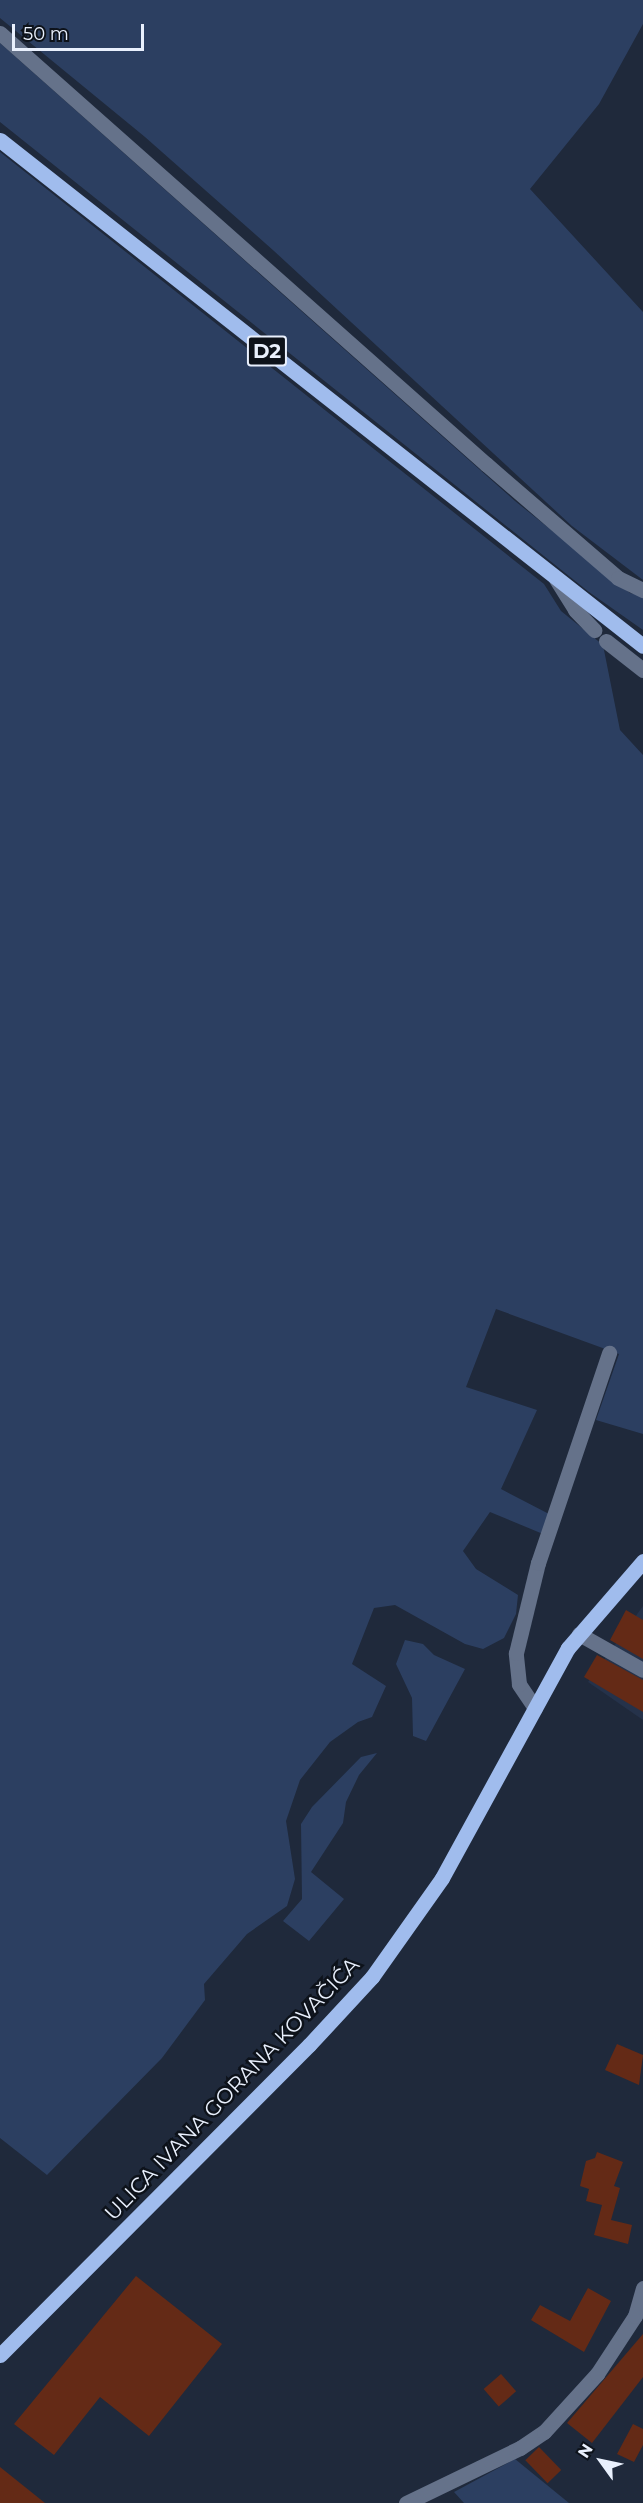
<!DOCTYPE html>
<html>
<head>
<meta charset="utf-8">
<style>
  body { margin:0 }
  #map { position:relative; width:643px; height:2503px; overflow:hidden; background:#1f293b; font-family:Montserrat,sans-serif }
  div>[style] { position:absolute }
  .built>* { inset:0; background:#25324a }
  .green>* { inset:0; background:#2c3f61 }
  .building>* { inset:0; background:#642a16; transform-origin:0 0 }
  .minor>* { height:15px; margin:-7.5px; padding:0 7.5px; transform-origin:7.5px; border-radius:7.5px; background:#65728a }
  .major>* { height:15px; margin:-7.5px; padding:0 7.5px; transform-origin:7.5px; border-radius:7.5px; background:#a0bced }
  span { translate:-50% -50%; white-space:nowrap; text-align:center; line-height:1.15; -webkit-text-stroke:5px #0d121a; paint-order:stroke }
  .shield-label span { padding:2px 4px; background:#0d121a; border:2px solid; border-radius:4px; -webkit-text-stroke-width:0 }
  .shield-label { font-size:20px; color:#e9f0fd; font-weight:700 }
  .street-label { font-size:21px; color:#e9f0fd }
  .north { position:absolute; left:571px; top:2431px; width:60px; height:60px; -webkit-text-stroke:4px #0d121a; paint-order:stroke; rotate:303deg; font-size:16px; font-weight:700; line-height:24px; text-align:center; color:#e9f0fd }
  .north::after { content:''; display:block; margin:auto; width:21px; height:27px; background:#e9f0fd; clip-path:polygon(50% 0,100% 100%,50% 72%,0 100%) }
  .scale { position:absolute; left:12px; top:24px; width:132px; height:27px; box-sizing:border-box; border:3px solid #e9f0fd; border-top:0; padding-left:8px; font-size:18px; line-height:21px; white-space:nowrap; color:#e9f0fd; -webkit-text-stroke:4px #0d121a; paint-order:stroke }
</style>
</head>
<body>
<div id="map">
  <div class="built">
    <i style="clip-path:polygon(643px 1606px,643px 1720px,588px 1682px)"></i>
  </div>
  <div class="green">
    <i style="clip-path:polygon(0 0,643px 0,643px 24px,599px 104px,530px 189px,643px 312px,643px 580px,572px 526px,274px 251px,145px 137px,0 18px)"></i>
    <i style="clip-path:polygon(0 43px,515px 501px,630px 593px,643px 596px,643px 630px,589px 592px,0 122px)"></i>
    <i style="clip-path:polygon(0 152px,544px 584px,561px 611px,603px 645px,620px 730px,643px 755px,643px 1434px,596px 1420px,619px 1354px,496px 1309px,466px 1387px,537px 1410px,501px 1489px,551px 1515px,543px 1534px,490px 1512px,463px 1551px,476px 1569px,518px 1595px,516px 1614px,504px 1638px,483px 1649px,465px 1644px,395px 1605px,374px 1608px,352px 1664px,386px 1686px,372px 1717px,358px 1722px,330px 1742px,300px 1780px,286px 1821px,295px 1879px,287px 1906px,247px 1934px,204px 1984px,205px 2000px,162px 2058px,47px 2175px,0 2138px)"></i>
    <i style="clip-path:polygon(405px 1640px,423px 1644px,434px 1655px,465px 1669px,426px 1741px,413px 1736px,412px 1698px,396px 1664px)"></i>
    <i style="clip-path:polygon(377px 1753px,359px 1775px,346px 1802px,343px 1823px,311px 1872px,344px 1899px,309px 1941px,283px 1921px,302px 1899px,301px 1824px,312px 1807px,361px 1757px)"></i>
    <i style="clip-path:polygon(515px 2459px,569px 2503px,464px 2503px,454px 2492px)"></i>
  </div>
  <div class="building">
    <i style="clip-path:polygon(626px 1610px,643px 1620px,643px 1659px,610px 1640px)"></i>
    <i style="clip-path:polygon(597px 1655px,643px 1680px,643px 1712px,584px 1677px)"></i>
    <i style="clip-path:polygon(617px 2044px,643px 2055px,639px 2085px,605px 2070px)"></i>
    <i style="clip-path:polygon(597px 2152px,623px 2162px,614px 2186px,620px 2188px,611px 2220px,632px 2225px,628px 2244px,594px 2235px,602px 2205px,586px 2201px,589px 2189px,580px 2186px,586px 2161px,595px 2158px)"></i>
    <i style="clip-path:polygon(136px 2276px,222px 2344px,149px 2436px,100px 2397px,54px 2455px,14px 2424px)"></i>
    <i style="clip-path:polygon(588px 2288px,611px 2301px,584px 2352px,531px 2320px,540px 2305px,570px 2321px)"></i>
    <i style="clip-path:polygon(643px 2334px,643px 2377px,592px 2443px,567px 2423px)"></i>
    <i style="left:501px;top:2374px;width:23px;height:23px;rotate:49deg"></i>
    <i style="clip-path:polygon(633px 2424px,643px 2429px,643px 2445px,634px 2462px,617px 2454px)"></i>
    <i style="left:539px;top:2447px;width:32px;height:19px;rotate:46deg"></i>
    <i style="clip-path:polygon(0 2467px,45px 2503px,0 2503px)"></i>
  </div>
  <div class="minor">
    <i style="left:0;top:33px;width:650px;rotate:41.57deg"></i>
    <i style="left:486px;top:464px;width:174px;rotate:40.8deg"></i>
    <i style="left:618px;top:578px;width:28px;rotate:26deg"></i>
    <i style="left:556px;top:579px;width:36px;rotate:58deg"></i>
    <i style="left:575px;top:610px;width:28px;rotate:46deg"></i>
    <i style="left:606px;top:641px;width:47px;rotate:38.1deg"></i>
    <i style="left:579px;top:1634px;width:73px;rotate:29.4deg"></i>
    <i style="left:535px;top:1708px;width:29px;rotate:-124deg"></i>
    <i style="left:519px;top:1684px;width:31px;rotate:-96deg"></i>
    <i style="left:516px;top:1653px;width:93px;rotate:-76.3deg"></i>
    <i style="left:538px;top:1563px;width:222px;rotate:-71.3deg"></i>
    <i style="left:406px;top:2503px;width:127px;rotate:-25.8deg"></i>
    <i style="left:520px;top:2448px;width:29px;rotate:-34deg"></i>
    <i style="left:544px;top:2432px;width:79px;rotate:-47.6deg"></i>
    <i style="left:597px;top:2374px;width:69px;rotate:-56.8deg"></i>
    <i style="left:635px;top:2316px;width:29px;rotate:-74deg"></i>
  </div>
  <div class="major">
    <i style="left:0;top:140px;width:818px;rotate:38.2deg"></i>
    <i style="left:0;top:2355px;width:438px;rotate:-45.1deg"></i>
    <i style="left:309px;top:2045px;width:93px;rotate:-47.2deg"></i>
    <i style="left:372px;top:1977px;width:121px;rotate:-54.7deg"></i>
    <i style="left:442px;top:1878px;width:262px;rotate:-61.3deg"></i>
    <i style="left:568px;top:1648px;width:115px;rotate:-49.2deg"></i>
  </div>
  <div class="shield-label">
    <span style="left:267px;top:351px">D2</span>
  </div>
  <div class="street-label">
    <span style="left:232px;top:2089px;rotate:-46deg">ULICA IVANA GORANA KOVAČIĆA</span>
  </div>
  <div class="north">N</div>
  <div class="scale">50 m</div>
</div>
</body>
</html>
